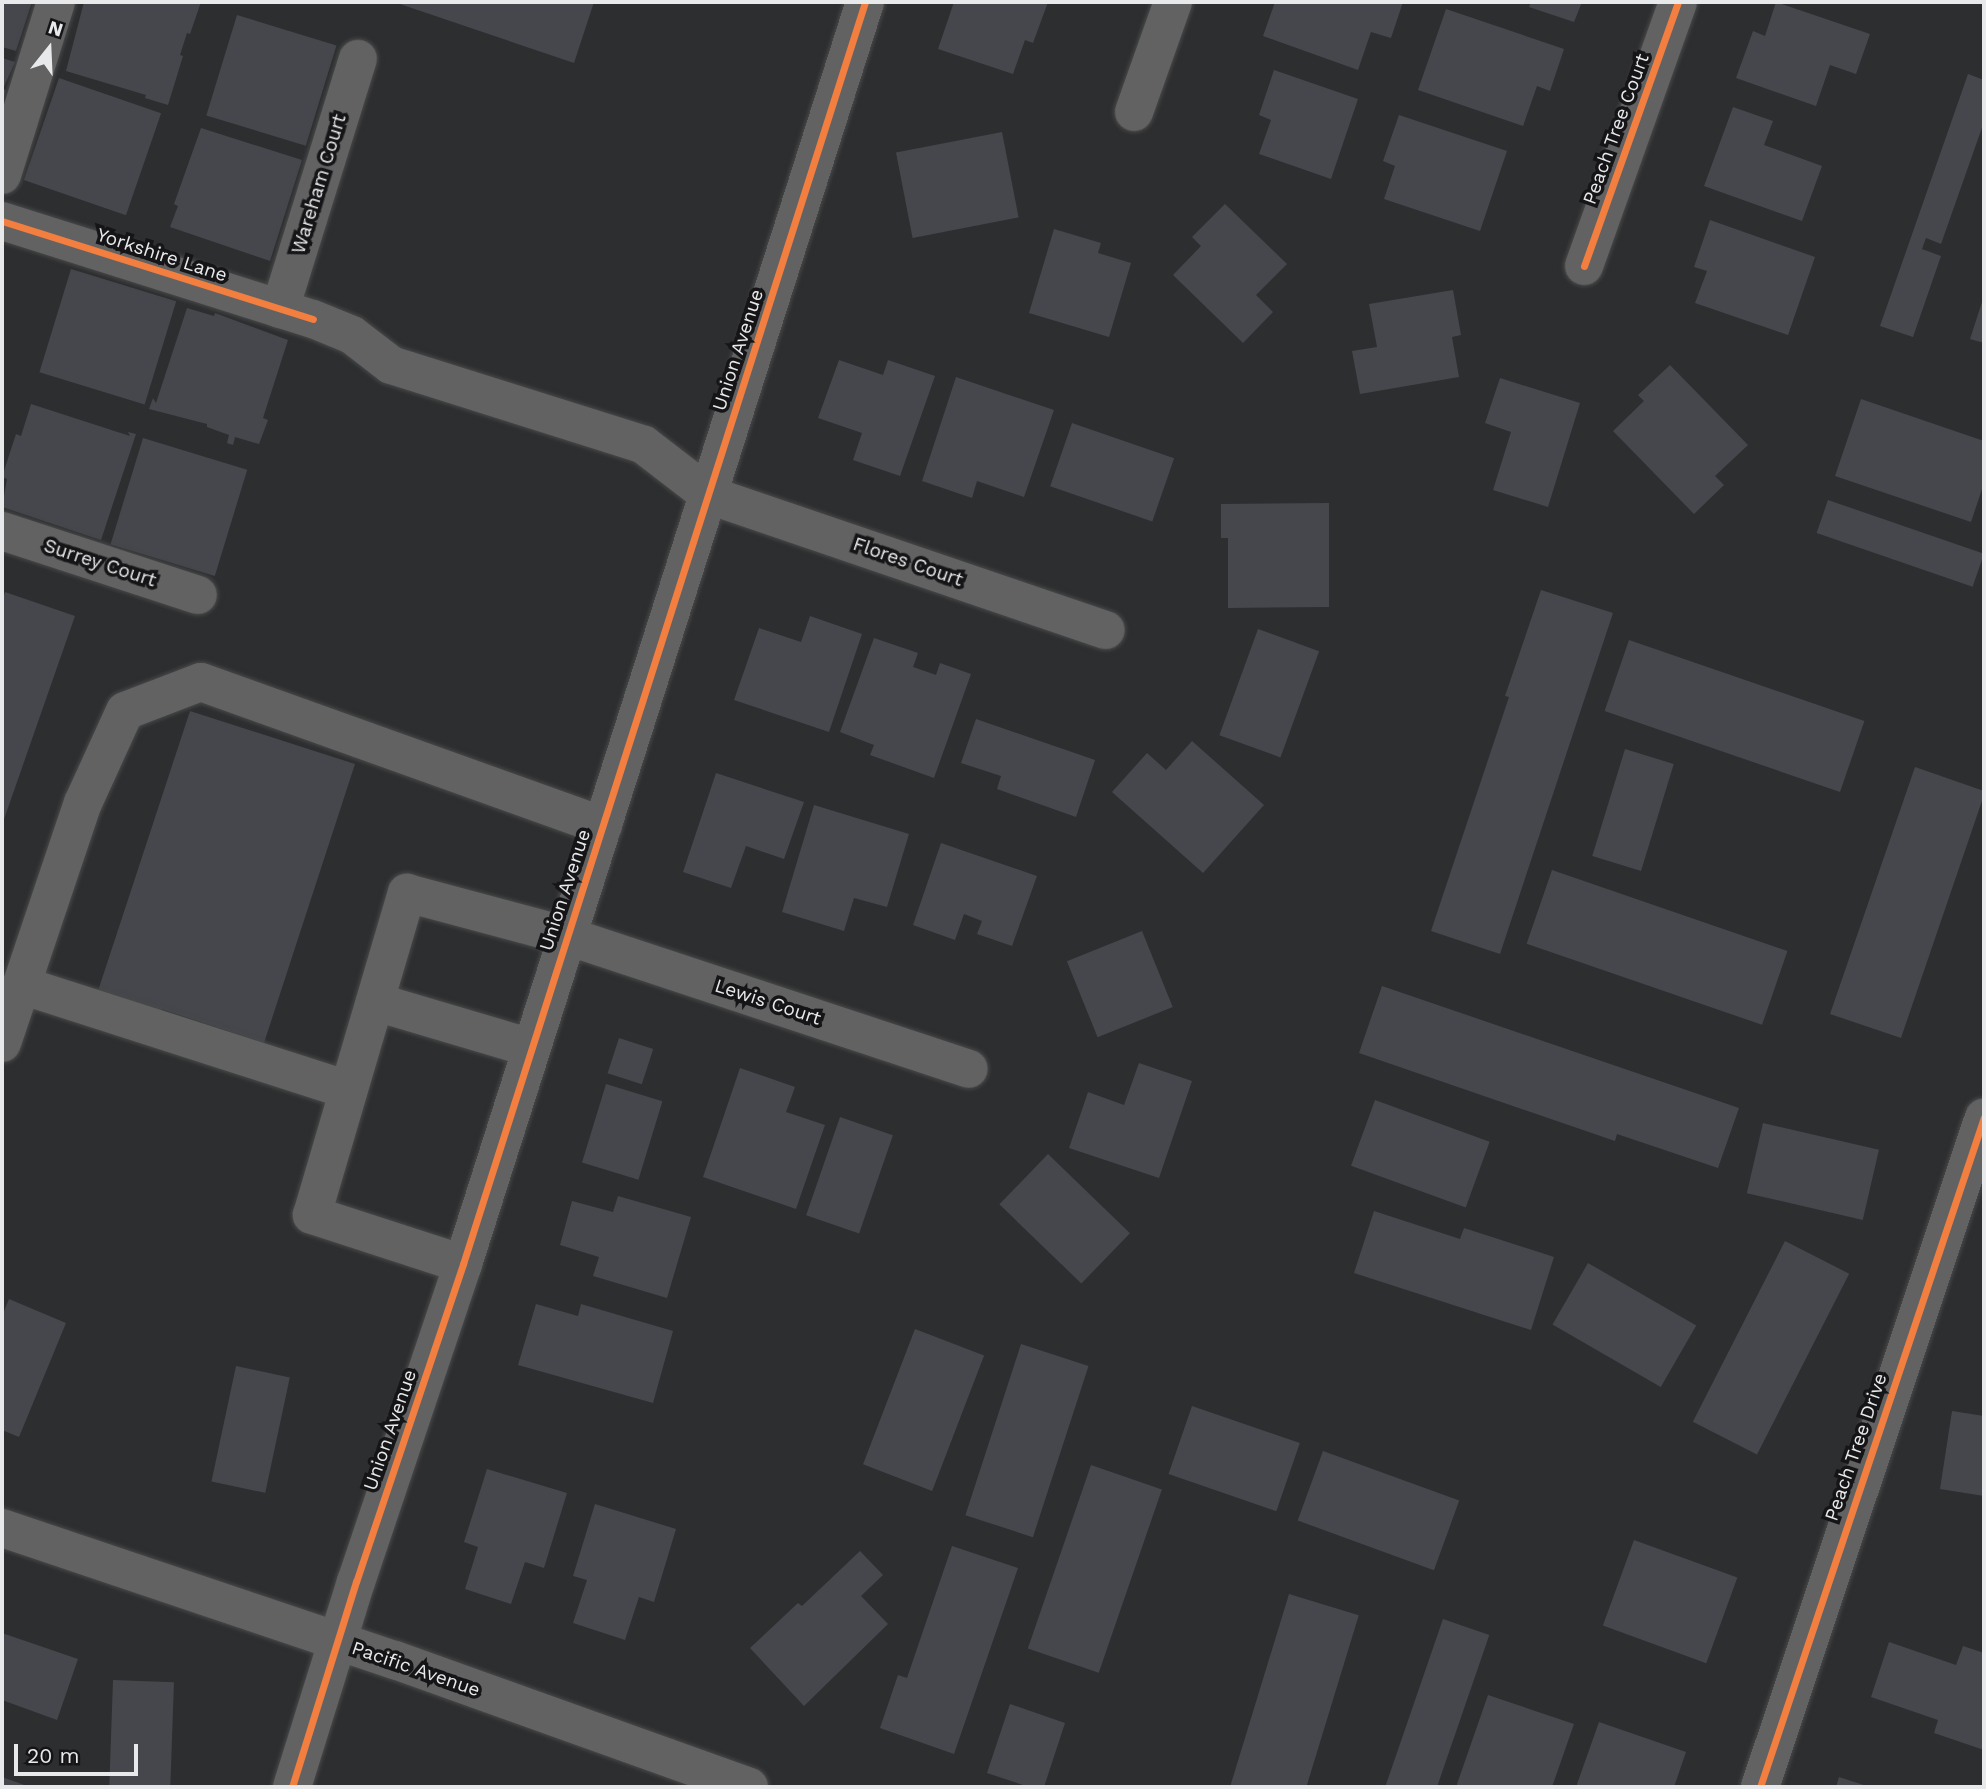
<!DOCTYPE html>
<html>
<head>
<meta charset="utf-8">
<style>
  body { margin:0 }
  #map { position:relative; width:1986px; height:1789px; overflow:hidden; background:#2d2e2f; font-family:"Work Sans",sans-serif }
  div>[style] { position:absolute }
  .building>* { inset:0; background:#45474c; transform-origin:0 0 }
  .roads { filter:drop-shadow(0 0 2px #48494a) drop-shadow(0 0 2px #48494a) }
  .minor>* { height:38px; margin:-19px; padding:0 19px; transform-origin:19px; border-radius:19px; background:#626263 }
  .cycleway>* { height:7px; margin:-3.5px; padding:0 3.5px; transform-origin:3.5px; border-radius:3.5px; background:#f27e40 }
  span { translate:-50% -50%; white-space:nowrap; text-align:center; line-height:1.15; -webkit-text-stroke:7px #151517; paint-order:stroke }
  .street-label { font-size:19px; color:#e8e9ea }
  .frame { position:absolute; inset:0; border:4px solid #e8e9ea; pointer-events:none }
  .north { position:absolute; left:14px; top:14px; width:70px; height:70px; -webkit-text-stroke:5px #151517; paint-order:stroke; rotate:18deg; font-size:19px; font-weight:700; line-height:28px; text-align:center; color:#e8e9ea }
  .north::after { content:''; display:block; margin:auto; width:24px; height:32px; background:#e8e9ea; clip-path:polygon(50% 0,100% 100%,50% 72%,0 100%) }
  .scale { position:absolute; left:14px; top:1744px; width:124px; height:32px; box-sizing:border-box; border:4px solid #e8e9ea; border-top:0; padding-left:9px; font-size:21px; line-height:24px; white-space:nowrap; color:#e8e9ea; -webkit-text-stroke:5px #151517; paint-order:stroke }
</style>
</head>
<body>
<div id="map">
  <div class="building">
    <i style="clip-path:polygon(2px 2px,32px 2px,16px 51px,2px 47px)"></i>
    <i style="clip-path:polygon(84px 2px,201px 2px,190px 34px,187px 33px,180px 55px,183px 56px,168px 105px,145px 98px,146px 95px,66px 71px)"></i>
    <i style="clip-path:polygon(394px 2px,594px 2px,574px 63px)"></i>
    <i style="clip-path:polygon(954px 2px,1048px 2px,1033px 43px,1025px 40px,1013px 74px,938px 49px)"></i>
    <i style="clip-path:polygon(1275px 2px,1403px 2px,1391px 38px,1371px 32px,1358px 70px,1263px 36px)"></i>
    <i style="clip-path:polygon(1531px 2px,1582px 2px,1574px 22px,1529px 7px)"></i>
    <i style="clip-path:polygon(1776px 2px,1870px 34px,1856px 74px,1830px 65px,1816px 106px,1736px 78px,1753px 31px,1765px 36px)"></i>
    <i style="clip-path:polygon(1446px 9px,1564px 49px,1550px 91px,1537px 86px,1523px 126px,1418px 90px)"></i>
    <i style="left:237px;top:15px;width:104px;height:105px;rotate:17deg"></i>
    <i style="clip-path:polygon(2px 58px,15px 62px,3px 89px,6px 90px,3px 102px)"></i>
    <i style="clip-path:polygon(1274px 70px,1358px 99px,1331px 179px,1259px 154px,1271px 120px,1259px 115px)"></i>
    <i style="clip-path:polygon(1968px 74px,1984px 80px,1984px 122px,1941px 244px,1926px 238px,1922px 249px,1941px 256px,1913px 337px,1880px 326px)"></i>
    <i style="left:59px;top:78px;width:108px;height:108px;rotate:19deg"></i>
    <i style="clip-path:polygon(1733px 107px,1773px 121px,1764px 145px,1822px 166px,1802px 221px,1704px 186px)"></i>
    <i style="clip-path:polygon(1399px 115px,1507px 151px,1480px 231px,1384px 199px,1395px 166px,1383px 161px)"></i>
    <i style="clip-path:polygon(201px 128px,302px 160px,270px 261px,170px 227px,178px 206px,174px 204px)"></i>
    <i style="left:1002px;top:132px;width:87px;height:108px;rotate:79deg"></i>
    <i style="clip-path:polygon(1225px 204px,1287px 264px,1256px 295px,1273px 312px,1243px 343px,1173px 275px,1201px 246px,1192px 237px)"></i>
    <i style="clip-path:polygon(1710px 220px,1815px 257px,1788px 335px,1695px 303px,1707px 271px,1694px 267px)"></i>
    <i style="clip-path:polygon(1054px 229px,1101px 243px,1098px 253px,1131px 263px,1109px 337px,1029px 313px)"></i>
    <i style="left:71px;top:269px;width:110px;height:108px;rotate:17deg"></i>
    <i style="clip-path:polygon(1453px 290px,1461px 335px,1452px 337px,1459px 377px,1360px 394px,1352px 351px,1377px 347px,1369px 304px)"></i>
    <i style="clip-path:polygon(1984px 296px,1984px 343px,1970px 339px)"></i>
    <i style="clip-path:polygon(187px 308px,214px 316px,215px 313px,288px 340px,263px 418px,268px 420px,259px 444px,235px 437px,233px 445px,227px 443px,229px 435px,207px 427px,207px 424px,149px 409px,153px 398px,156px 403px)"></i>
    <i style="clip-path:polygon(839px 360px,883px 375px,888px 360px,935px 376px,900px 476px,853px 460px,862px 433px,818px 418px)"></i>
    <i style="clip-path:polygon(1670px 365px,1748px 445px,1715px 476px,1724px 485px,1694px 514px,1613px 431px,1644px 401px,1638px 395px)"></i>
    <i style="clip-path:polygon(956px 377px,1054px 410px,1024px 497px,977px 481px,972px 498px,922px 481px)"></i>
    <i style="clip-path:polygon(1500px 378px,1580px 403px,1548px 507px,1493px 490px,1511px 432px,1485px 423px)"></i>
    <i style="clip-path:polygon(1861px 399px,1984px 441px,1984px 483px,1971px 522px,1835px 476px)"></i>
    <i style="clip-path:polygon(31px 404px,130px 436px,128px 432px,136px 434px,101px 540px,2px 507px,7px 479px,2px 477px,16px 434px,21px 436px)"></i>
    <i style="left:1072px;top:423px;width:108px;height:67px;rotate:19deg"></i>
    <i style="left:143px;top:438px;width:109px;height:111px;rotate:17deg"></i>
    <i style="left:1828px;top:500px;width:165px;height:35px;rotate:19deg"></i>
    <i style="clip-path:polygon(1329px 503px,1329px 607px,1228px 608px,1228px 538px,1221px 538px,1221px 504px)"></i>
    <i style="clip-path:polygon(1541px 590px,1613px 613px,1500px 954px,1431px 931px,1509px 697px,1505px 696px)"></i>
    <i style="clip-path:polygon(5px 592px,75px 616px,2px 825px,2px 600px)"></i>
    <i style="clip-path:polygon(810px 616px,862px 634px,829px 732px,734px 700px,759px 628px,801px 642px)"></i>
    <i style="left:1258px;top:629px;width:65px;height:113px;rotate:20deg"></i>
    <i style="clip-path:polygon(874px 638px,918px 653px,913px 667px,936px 675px,940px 663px,971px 674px,934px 778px,870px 755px,874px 745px,840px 732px)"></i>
    <i style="left:1629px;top:640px;width:249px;height:75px;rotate:19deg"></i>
    <i style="clip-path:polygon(190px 711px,355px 764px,264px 1043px,162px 1009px,158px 1020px,95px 1000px)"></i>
    <i style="clip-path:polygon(976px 719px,1095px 760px,1076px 817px,997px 789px,1001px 776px,961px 763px)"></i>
    <i style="clip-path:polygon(1192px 741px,1264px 805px,1203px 873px,1112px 792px,1147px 753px,1166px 770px)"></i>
    <i style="left:1625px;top:749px;width:51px;height:112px;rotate:17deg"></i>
    <i style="clip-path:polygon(1915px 767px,1984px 791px,1984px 795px,1901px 1038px,1830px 1014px)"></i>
    <i style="clip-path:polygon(716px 773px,804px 802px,784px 859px,746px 846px,731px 888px,683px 872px)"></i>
    <i style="clip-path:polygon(814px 805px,909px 834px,887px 907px,854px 898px,844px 931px,782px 912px)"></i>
    <i style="clip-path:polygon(941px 843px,1037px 876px,1012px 946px,977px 934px,982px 921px,964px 914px,955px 940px,913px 925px)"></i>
    <i style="left:1552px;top:870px;width:249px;height:78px;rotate:19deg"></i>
    <i style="left:1142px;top:931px;width:82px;height:81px;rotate:68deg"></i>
    <i style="clip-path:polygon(1382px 986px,1739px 1108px,1718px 1168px,1617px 1134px,1615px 1141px,1359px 1053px)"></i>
    <i style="left:619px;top:1038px;width:36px;height:37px;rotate:18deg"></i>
    <i style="clip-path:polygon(1139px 1063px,1192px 1081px,1159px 1178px,1069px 1148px,1088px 1092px,1124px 1105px)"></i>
    <i style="clip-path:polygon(740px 1068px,795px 1087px,786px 1112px,825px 1125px,796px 1209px,703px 1177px)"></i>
    <i style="left:606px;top:1084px;width:59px;height:82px;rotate:17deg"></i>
    <i style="left:1375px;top:1100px;width:122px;height:70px;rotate:20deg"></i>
    <i style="left:840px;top:1117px;width:56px;height:104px;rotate:19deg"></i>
    <i style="left:1763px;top:1123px;width:119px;height:72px;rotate:13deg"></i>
    <i style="left:1048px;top:1154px;width:114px;height:70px;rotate:44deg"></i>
    <i style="clip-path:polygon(618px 1196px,691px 1217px,667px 1298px,593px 1276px,599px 1257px,560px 1245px,572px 1201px,613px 1212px)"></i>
    <i style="clip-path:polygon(1374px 1211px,1460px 1239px,1464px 1228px,1554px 1257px,1531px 1330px,1354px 1273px)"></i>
    <i style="left:1785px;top:1241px;width:72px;height:203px;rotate:27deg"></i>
    <i style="left:1588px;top:1263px;width:125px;height:71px;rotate:30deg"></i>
    <i style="clip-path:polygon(9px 1299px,66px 1323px,19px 1437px,2px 1430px,2px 1316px)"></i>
    <i style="clip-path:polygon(536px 1304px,578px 1316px,581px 1304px,673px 1331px,653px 1403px,518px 1365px)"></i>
    <i style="left:915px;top:1329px;width:74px;height:145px;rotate:21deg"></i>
    <i style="left:1021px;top:1344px;width:71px;height:180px;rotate:18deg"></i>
    <i style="left:236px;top:1366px;width:55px;height:118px;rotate:12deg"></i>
    <i style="left:1192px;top:1406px;width:114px;height:72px;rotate:19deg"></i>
    <i style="clip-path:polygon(1952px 1411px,1984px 1416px,1984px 1496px,1940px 1489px)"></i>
    <i style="left:1323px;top:1451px;width:145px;height:74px;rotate:20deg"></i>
    <i style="left:1091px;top:1465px;width:75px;height:194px;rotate:19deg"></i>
    <i style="clip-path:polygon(487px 1469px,567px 1493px,544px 1568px,525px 1562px,511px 1604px,465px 1589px,478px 1547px,464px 1542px)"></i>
    <i style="clip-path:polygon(595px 1504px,676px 1529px,654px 1602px,639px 1597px,625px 1640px,573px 1623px,587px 1580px,573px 1576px)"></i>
    <i style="left:1634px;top:1540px;width:110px;height:91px;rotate:20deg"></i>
    <i style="clip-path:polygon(952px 1546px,1018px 1568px,954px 1754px,880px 1728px,898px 1675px,907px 1678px)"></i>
    <i style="clip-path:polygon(860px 1551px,883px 1575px,861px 1596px,888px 1624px,804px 1706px,750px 1648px,798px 1603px,802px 1606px)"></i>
    <i style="left:1289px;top:1594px;width:73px;height:202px;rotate:17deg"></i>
    <i style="left:1443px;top:1619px;width:49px;height:177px;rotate:19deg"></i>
    <i style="clip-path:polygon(2px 1633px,78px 1659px,57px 1720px,2px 1700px)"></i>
    <i style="clip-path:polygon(1889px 1642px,1956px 1665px,1963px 1646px,1984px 1653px,1984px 1750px,1934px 1733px,1938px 1720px,1871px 1697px)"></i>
    <i style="left:113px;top:1680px;width:61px;height:106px;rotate:2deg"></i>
    <i style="clip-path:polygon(1488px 1695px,1574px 1724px,1552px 1787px,1456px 1787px)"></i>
    <i style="clip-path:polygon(1010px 1704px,1065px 1723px,1044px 1787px,1029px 1787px,987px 1773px)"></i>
    <i style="clip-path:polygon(1599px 1722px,1686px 1752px,1674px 1787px,1576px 1787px)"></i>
    <i style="clip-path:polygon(2px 1777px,30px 1787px,2px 1787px)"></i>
    <i style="clip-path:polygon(1839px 1777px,1870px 1787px,1836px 1787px)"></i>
  </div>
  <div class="roads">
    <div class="minor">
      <i style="left:1134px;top:112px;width:117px;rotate:-70.5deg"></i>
      <i style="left:2px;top:175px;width:181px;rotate:-72.7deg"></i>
      <i style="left:2px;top:221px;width:326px;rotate:17.5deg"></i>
      <i style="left:313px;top:319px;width:42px;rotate:22.3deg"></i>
      <i style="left:352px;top:335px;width:49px;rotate:37.6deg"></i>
      <i style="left:391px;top:365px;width:265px;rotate:17.5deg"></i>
      <i style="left:644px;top:445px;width:82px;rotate:37.6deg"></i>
      <i style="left:709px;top:495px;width:419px;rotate:18.8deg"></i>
      <i style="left:1584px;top:266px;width:280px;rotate:-70.4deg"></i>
      <i style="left:280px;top:309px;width:262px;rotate:-72.7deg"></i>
      <i style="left:2px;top:531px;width:206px;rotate:18.1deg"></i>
      <i style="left:21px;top:985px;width:344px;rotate:17.8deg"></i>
      <i style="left:376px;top:1002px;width:162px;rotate:16.5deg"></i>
      <i style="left:2px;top:1043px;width:253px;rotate:-71.4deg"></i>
      <i style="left:83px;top:803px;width:101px;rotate:-65.5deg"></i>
      <i style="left:125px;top:711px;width:81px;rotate:-20.9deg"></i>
      <i style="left:201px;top:682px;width:427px;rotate:19.7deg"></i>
      <i style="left:463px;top:1264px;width:159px;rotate:-162deg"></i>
      <i style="left:312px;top:1215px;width:336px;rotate:-73.6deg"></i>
      <i style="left:407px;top:893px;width:166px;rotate:15deg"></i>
      <i style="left:567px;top:936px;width:423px;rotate:18.3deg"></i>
      <i style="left:2px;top:1528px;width:415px;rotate:18.6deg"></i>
      <i style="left:395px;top:1660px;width:376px;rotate:19.7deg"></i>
      <i style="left:292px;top:1787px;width:215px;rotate:-72.7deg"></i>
      <i style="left:356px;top:1582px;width:336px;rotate:-71.4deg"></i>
      <i style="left:463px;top:1264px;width:1324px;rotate:-72.33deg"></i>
      <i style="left:1760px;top:1787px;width:706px;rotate:-71.51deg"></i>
    </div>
  </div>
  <div class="cycleway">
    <i style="left:2px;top:221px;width:326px;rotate:17.5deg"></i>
    <i style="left:1584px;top:266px;width:280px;rotate:-70.4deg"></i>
    <i style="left:292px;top:1787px;width:215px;rotate:-72.7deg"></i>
    <i style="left:356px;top:1582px;width:336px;rotate:-71.4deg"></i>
    <i style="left:463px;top:1264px;width:1324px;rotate:-72.33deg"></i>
    <i style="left:1760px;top:1787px;width:706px;rotate:-71.51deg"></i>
  </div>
  <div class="street-label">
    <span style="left:1616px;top:129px;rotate:-70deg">Peach Tree Court</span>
    <span style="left:319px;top:184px;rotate:-73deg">Wareham Court</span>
    <span style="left:162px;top:255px;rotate:18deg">Yorkshire Lane</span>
    <span style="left:738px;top:350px;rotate:-72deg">Union Avenue</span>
    <span style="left:908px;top:562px;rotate:19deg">Flores Court</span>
    <span style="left:100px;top:563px;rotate:18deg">Surrey Court</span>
    <span style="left:565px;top:890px;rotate:-72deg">Union Avenue</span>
    <span style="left:768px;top:1002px;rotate:18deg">Lewis Court</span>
    <span style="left:390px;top:1430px;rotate:-71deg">Union Avenue</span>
    <span style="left:1856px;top:1447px;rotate:-71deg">Peach Tree Drive</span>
    <span style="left:416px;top:1669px;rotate:19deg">Pacific Avenue</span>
  </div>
  <div class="frame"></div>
  <div class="north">N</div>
  <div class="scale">20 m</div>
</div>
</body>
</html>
